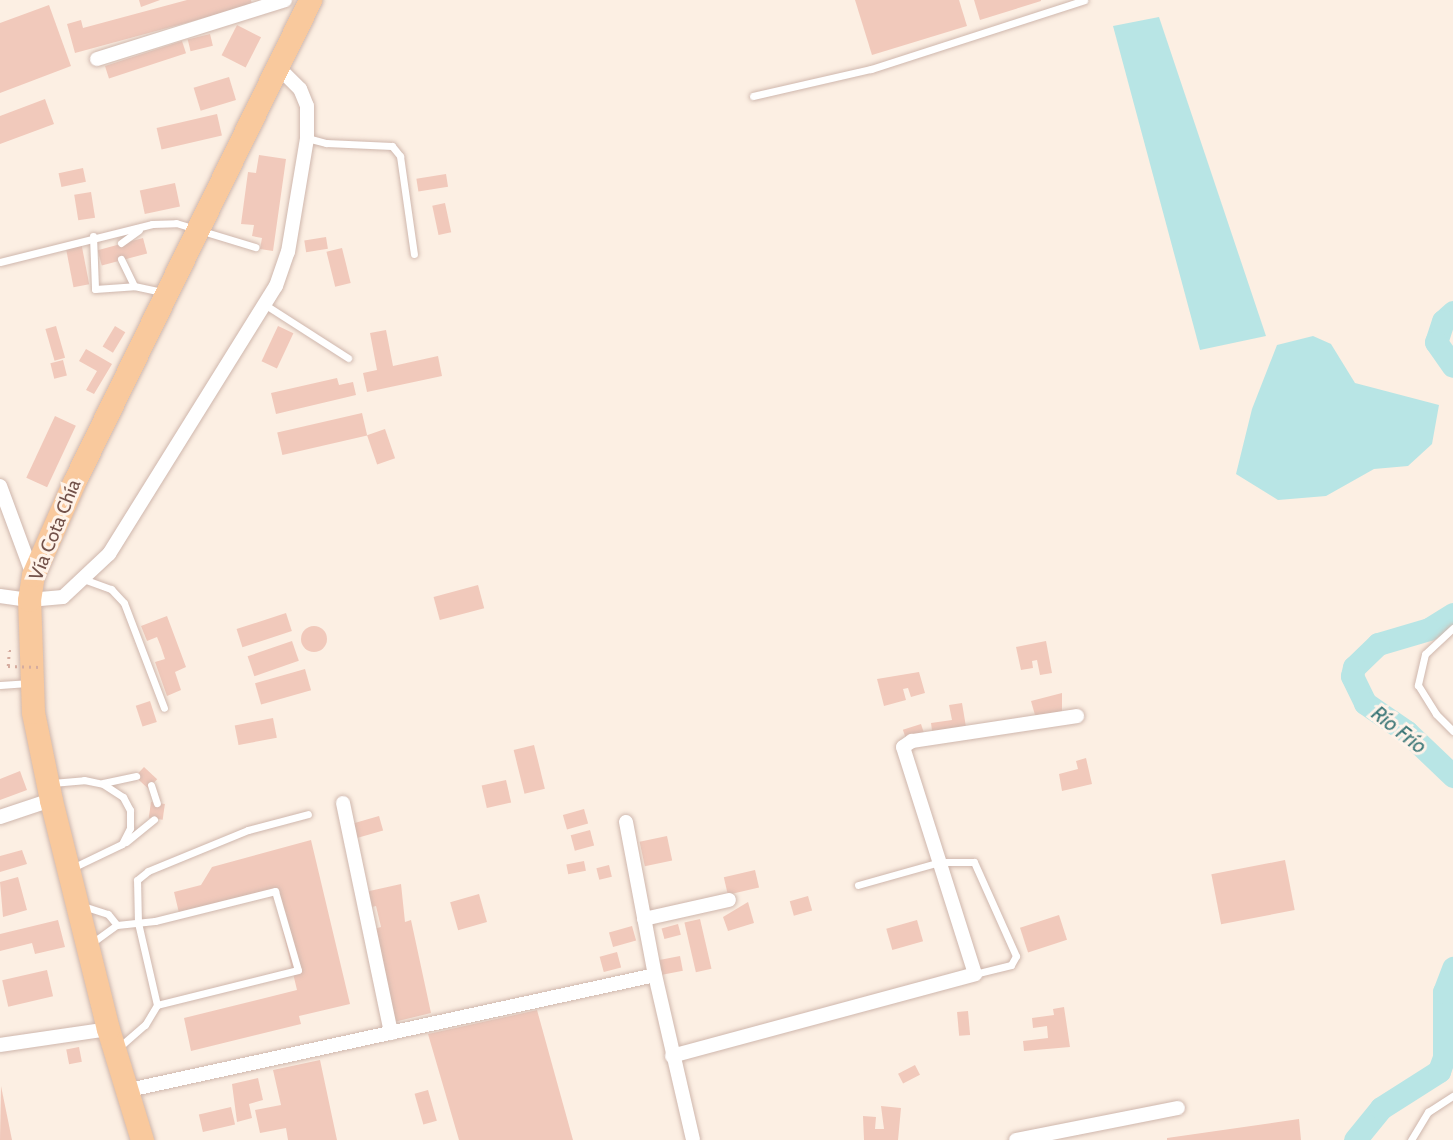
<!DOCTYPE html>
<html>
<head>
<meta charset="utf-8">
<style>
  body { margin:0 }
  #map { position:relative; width:1453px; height:1140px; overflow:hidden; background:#fcefe3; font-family:Cabin,sans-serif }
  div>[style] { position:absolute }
  .water>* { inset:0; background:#b8e5e5 }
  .river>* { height:23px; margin:-11.5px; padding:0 11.5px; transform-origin:11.5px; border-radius:11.5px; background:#b8e5e5 }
  .building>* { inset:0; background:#f1c9bb; transform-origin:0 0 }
  .round { border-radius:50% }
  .path>* { height:2.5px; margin-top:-1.25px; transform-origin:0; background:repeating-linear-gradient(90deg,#d5ac9f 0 2px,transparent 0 7px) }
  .roads { filter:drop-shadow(0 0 2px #cfb7ad) drop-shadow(0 0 2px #cfb7ad) }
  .lane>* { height:7px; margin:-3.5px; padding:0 3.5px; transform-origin:3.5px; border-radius:3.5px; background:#fff }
  .street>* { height:14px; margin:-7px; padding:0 7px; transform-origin:7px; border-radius:7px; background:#fff }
  .primary>* { height:23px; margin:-11.5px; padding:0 11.5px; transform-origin:11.5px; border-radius:11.5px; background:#f9c99d }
  .path-bridge>* { height:2.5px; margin-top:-1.25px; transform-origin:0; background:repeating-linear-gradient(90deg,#d5ac9f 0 2px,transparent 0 7px) }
  span { translate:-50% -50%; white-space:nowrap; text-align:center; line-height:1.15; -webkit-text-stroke:6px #fff3e9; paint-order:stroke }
  .street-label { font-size:19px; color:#73524a }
  .water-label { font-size:21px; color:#3e7878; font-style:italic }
</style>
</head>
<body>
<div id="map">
  <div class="water">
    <i style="clip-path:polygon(1159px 17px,1266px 336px,1200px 350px,1113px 26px)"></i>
    <i style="clip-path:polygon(1313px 336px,1331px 344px,1355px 383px,1439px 405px,1432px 444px,1408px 466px,1374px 469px,1326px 496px,1278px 500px,1236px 474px,1252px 409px,1277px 345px)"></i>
  </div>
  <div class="river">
    <i style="left:1453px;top:312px;width:13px;rotate:138deg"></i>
    <i style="left:1443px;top:321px;width:22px;rotate:108deg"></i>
    <i style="left:1436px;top:342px;width:29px;rotate:55deg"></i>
    <i style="left:1453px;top:614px;width:28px;rotate:148deg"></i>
    <i style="left:1429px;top:629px;width:53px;rotate:163.6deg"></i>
    <i style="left:1378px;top:644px;width:33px;rotate:136deg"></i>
    <i style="left:1354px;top:667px;width:9px;rotate:103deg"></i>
    <i style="left:1352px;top:676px;width:30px;rotate:64deg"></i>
    <i style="left:1365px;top:703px;width:51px;rotate:34.6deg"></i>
    <i style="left:1407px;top:732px;width:64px;rotate:43.7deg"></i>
    <i style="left:1355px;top:1140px;width:41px;rotate:-50.9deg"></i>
    <i style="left:1381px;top:1108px;width:69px;rotate:-32.5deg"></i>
    <i style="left:1439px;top:1071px;width:15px;rotate:-70deg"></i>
    <i style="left:1444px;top:1057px;width:65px;rotate:-90deg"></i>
    <i style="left:1444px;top:992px;width:26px;rotate:-69deg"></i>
  </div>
  <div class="building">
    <i style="clip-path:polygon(139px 0,160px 0,141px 7px)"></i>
    <i style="clip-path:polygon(187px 0,251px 0,252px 5px,75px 53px,67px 24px,81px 20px,83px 28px)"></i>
    <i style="clip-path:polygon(855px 0,959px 0,967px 26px,872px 55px)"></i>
    <i style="clip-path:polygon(974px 0,1041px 0,1041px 1px,980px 20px)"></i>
    <i style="clip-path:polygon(49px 5px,71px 66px,0 93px,0 23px)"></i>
    <i style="left:237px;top:25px;width:27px;height:34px;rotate:27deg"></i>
    <i style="left:210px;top:34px;width:12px;height:23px;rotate:76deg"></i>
    <i style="left:182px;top:41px;width:13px;height:81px;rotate:72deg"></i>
    <i style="left:229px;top:77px;width:24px;height:37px;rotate:73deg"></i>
    <i style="clip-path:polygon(45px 99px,54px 124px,0 144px,0 116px)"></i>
    <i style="left:217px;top:114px;width:22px;height:62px;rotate:77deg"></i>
    <i style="clip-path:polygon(259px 155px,286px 159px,273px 251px,260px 249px,262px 238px,252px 236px,254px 225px,241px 224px,248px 172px,256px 173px)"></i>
    <i style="left:83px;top:168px;width:14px;height:25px;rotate:78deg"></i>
    <i style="left:446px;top:174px;width:13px;height:30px;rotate:81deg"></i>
    <i style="left:175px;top:183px;width:24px;height:36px;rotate:78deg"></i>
    <i style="left:91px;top:192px;width:26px;height:17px;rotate:81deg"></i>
    <i style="left:445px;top:203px;width:30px;height:13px;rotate:78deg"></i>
    <i style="left:326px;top:237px;width:12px;height:22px;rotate:81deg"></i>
    <i style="left:143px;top:238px;width:16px;height:47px;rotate:75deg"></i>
    <i style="left:81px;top:242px;width:43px;height:16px;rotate:79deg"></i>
    <i style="left:342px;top:248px;width:36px;height:16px;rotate:76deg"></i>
    <i style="left:56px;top:326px;width:33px;height:11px;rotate:74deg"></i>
    <i style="left:115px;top:326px;width:12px;height:24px;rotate:31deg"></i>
    <i style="left:278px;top:326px;width:17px;height:39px;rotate:25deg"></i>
    <i style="clip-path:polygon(386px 330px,393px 366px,438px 356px,442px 376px,367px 392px,363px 373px,377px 370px,370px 333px)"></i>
    <i style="clip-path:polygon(86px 349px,112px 364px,94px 394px,86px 390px,97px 371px,79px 361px)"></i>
    <i style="left:63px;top:360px;width:16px;height:13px;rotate:76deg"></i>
    <i style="clip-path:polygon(337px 378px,339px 385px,353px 382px,356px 395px,276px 414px,271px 393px)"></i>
    <i style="left:362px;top:413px;width:23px;height:87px;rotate:77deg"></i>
    <i style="left:55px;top:416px;width:23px;height:68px;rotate:25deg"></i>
    <i style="left:385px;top:429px;width:31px;height:19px;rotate:71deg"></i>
    <i style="left:478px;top:585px;width:24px;height:46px;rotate:75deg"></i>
    <i style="left:286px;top:613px;width:19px;height:52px;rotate:72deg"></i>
    <i style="clip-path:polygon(167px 616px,186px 667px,175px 672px,181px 690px,167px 696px,155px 662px,165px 659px,161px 647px,157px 637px,147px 641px,141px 626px)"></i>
    <i class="round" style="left:301px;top:626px;width:26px;height:26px"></i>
    <i style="left:292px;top:641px;width:21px;height:47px;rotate:71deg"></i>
    <i style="clip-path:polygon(1046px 641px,1052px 673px,1040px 675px,1037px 660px,1032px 661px,1033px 668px,1021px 670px,1016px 647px)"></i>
    <i style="left:305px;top:669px;width:22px;height:52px;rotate:74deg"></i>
    <i style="clip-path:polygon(919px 672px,925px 693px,911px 697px,908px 688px,903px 689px,906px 700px,884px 706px,877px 679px)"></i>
    <i style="clip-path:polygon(1062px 693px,1062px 714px,1035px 715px,1031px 701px)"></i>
    <i style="left:150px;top:701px;width:22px;height:15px;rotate:72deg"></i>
    <i style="clip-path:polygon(962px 703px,967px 733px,933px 738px,931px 723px,952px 720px,949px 705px)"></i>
    <i style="left:273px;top:718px;width:20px;height:39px;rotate:79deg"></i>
    <i style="left:921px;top:724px;width:13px;height:19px;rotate:72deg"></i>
    <i style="left:534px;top:745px;width:45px;height:21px;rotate:76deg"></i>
    <i style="clip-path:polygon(1086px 758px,1092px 784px,1062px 791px,1059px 774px,1078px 769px,1076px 761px)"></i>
    <i style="left:144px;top:767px;width:18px;height:13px;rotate:43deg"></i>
    <i style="clip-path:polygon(20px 771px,27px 790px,0 800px,0 779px)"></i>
    <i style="left:506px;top:780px;width:23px;height:25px;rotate:77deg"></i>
    <i style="left:151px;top:802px;width:14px;height:16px;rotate:8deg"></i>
    <i style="left:584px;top:809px;width:15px;height:22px;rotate:74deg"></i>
    <i style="left:379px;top:816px;width:15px;height:28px;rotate:74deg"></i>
    <i style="left:590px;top:830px;width:16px;height:20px;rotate:75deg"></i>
    <i style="left:667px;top:836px;width:25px;height:28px;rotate:78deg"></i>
    <i style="clip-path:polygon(311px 840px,350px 1004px,299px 1016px,301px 1024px,191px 1051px,184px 1018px,297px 990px,273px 890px,179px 913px,174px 892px,201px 885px,212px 867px)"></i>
    <i style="clip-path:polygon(22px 850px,27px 864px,0 872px,0 856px)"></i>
    <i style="left:1285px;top:860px;width:51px;height:75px;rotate:79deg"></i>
    <i style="left:584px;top:861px;width:10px;height:18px;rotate:79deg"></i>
    <i style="left:609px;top:865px;width:12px;height:13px;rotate:76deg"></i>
    <i style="left:755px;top:870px;width:18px;height:32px;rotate:77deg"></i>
    <i style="clip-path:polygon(18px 877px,27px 910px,3px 917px,0 882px)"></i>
    <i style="clip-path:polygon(401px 884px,405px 922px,411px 920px,431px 1013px,394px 1022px,374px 929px,381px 927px,376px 906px,368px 908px,365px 892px)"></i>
    <i style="left:479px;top:894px;width:29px;height:30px;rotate:74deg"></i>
    <i style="left:808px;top:896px;width:15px;height:19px;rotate:74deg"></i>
    <i style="clip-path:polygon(748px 902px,754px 923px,728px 931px,723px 917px)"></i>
    <i style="left:1059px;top:915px;width:26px;height:41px;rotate:72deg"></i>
    <i style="left:700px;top:919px;width:51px;height:16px;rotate:77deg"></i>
    <i style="clip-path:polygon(58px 920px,65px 947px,35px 954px,32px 943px,0 951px,0 934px)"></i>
    <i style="left:917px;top:920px;width:22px;height:32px;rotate:74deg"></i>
    <i style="left:678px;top:924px;width:11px;height:17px;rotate:75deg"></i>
    <i style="left:632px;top:926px;width:15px;height:24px;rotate:74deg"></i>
    <i style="left:617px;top:952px;width:16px;height:18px;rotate:75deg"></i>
    <i style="left:680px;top:956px;width:15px;height:21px;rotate:79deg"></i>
    <i style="left:47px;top:970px;width:27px;height:46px;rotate:77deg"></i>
    <i style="clip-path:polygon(1064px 1007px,1070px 1047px,1024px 1051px,1023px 1041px,1048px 1038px,1047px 1026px,1033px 1028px,1032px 1018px,1054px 1015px,1053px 1009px)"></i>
    <i style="clip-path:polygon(537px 1010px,573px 1140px,459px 1140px,428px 1034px)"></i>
    <i style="left:968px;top:1011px;width:24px;height:11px;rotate:85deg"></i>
    <i style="left:79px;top:1047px;width:15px;height:13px;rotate:79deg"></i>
    <i style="clip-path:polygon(320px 1060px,337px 1140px,288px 1140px,286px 1128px,260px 1133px,255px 1110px,281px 1105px,273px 1070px)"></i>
    <i style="left:915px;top:1065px;width:11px;height:19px;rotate:63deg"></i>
    <i style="clip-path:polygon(258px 1078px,263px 1100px,249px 1104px,252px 1118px,237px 1122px,232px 1084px)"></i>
    <i style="clip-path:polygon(1px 1086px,12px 1140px,0 1140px)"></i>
    <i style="left:428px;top:1090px;width:32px;height:14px;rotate:74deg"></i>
    <i style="clip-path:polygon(881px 1106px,901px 1108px,898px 1140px,864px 1140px,863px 1116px,876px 1117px,875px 1129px,884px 1129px)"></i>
    <i style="left:231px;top:1107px;width:18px;height:33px;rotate:77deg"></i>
    <i style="clip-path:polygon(1299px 1119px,1301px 1140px,1167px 1140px,1167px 1138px)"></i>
  </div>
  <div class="path">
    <i style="left:8px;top:666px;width:15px;rotate:-86deg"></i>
    <i style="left:9px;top:651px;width:5px"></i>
  </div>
  <div class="roads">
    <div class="lane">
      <i style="left:753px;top:96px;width:121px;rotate:-12.9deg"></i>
      <i style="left:871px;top:69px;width:224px;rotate:-17.9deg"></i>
      <i style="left:307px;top:138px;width:20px;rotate:15deg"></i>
      <i style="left:326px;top:143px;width:66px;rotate:2.6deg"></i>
      <i style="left:392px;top:146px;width:13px;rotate:51deg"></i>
      <i style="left:400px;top:156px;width:99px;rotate:81.9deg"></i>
      <i style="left:93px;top:236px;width:53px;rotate:87.8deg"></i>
      <i style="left:95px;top:289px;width:39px;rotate:-4deg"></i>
      <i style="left:134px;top:286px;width:30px;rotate:12deg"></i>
      <i style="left:121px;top:243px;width:22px;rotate:-36deg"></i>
      <i style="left:121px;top:259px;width:30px;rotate:64deg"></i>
      <i style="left:0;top:262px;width:157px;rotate:-14deg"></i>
      <i style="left:152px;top:224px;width:24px;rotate:-2deg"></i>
      <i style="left:176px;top:223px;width:83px;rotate:16.9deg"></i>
      <i style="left:264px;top:304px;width:100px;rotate:32.7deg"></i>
      <i style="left:86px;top:580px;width:27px;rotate:20deg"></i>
      <i style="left:111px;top:589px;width:19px;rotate:47deg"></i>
      <i style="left:124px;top:603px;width:112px;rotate:69.1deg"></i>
      <i style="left:1453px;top:628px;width:38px;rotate:137deg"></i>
      <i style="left:1425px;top:654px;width:32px;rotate:103deg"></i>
      <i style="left:1418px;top:685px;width:34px;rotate:58deg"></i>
      <i style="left:1436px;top:714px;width:24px;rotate:45deg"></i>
      <i style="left:0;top:685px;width:27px;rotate:-4deg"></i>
      <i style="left:52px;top:783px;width:32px;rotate:-5deg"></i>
      <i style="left:84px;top:780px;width:19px;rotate:12deg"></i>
      <i style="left:103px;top:784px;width:24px;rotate:33deg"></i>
      <i style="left:123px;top:797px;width:15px;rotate:62deg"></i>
      <i style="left:130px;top:810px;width:18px;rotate:90deg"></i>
      <i style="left:130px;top:828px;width:18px;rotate:117deg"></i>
      <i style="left:122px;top:844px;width:58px;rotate:154.3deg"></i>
      <i style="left:103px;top:783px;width:34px;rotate:-12deg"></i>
      <i style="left:151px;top:785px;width:19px;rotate:72deg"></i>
      <i style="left:126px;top:842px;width:36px;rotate:-39deg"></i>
      <i style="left:858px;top:885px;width:85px;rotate:-15.7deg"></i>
      <i style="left:940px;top:862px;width:34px"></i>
      <i style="left:974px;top:862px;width:103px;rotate:65.9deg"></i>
      <i style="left:1016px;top:956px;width:10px;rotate:119deg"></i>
      <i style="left:1011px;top:965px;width:37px;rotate:166deg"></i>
      <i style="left:83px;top:906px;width:26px;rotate:18deg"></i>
      <i style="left:108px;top:914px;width:14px;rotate:51deg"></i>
      <i style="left:89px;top:945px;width:34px;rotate:-36deg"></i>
      <i style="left:117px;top:925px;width:38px;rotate:-6deg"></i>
      <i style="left:155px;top:921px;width:124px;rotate:-14deg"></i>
      <i style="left:275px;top:891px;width:82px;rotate:73.8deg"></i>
      <i style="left:298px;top:970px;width:145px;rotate:166.1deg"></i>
      <i style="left:117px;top:1049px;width:37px;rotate:-41deg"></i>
      <i style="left:145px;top:1025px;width:23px;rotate:-59deg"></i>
      <i style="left:157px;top:1005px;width:84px;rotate:-103deg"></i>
      <i style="left:138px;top:923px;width:43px;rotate:-91.3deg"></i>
      <i style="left:137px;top:880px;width:14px;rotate:-39deg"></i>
      <i style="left:148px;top:871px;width:108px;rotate:-22.3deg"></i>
      <i style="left:248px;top:830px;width:62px;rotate:-14.9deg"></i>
      <i style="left:1411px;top:1140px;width:33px;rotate:-59deg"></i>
      <i style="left:1428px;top:1112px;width:30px;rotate:-33deg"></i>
    </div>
    <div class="street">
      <i style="left:97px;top:59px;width:197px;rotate:-17.4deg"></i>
      <i style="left:0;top:486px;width:95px;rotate:69.7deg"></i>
      <i style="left:0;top:596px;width:29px;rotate:8deg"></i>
      <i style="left:29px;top:600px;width:34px;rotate:-5deg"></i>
      <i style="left:63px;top:597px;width:63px;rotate:-43.1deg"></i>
      <i style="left:109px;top:554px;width:316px;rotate:-58.1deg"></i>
      <i style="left:276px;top:286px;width:36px;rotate:-71deg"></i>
      <i style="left:288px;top:252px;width:116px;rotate:-80.5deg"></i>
      <i style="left:307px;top:138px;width:32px;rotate:-90deg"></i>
      <i style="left:307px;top:106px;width:18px;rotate:-112deg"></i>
      <i style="left:300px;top:89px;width:31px;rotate:-135deg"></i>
      <i style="left:343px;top:803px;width:235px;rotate:78.2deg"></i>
      <i style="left:0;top:817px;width:54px;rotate:-18.4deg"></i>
      <i style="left:626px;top:822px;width:156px;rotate:79.3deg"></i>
      <i style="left:644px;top:919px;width:87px;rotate:-12.6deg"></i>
      <i style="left:0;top:1045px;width:109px;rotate:-8.4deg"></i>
      <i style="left:672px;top:1056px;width:314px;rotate:-15.1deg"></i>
      <i style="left:975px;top:974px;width:238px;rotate:-107.6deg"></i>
      <i style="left:903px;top:747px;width:11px;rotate:-34deg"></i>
      <i style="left:912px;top:741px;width:167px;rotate:-8.6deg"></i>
      <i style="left:129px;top:1090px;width:538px;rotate:-12.33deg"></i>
      <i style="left:655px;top:975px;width:169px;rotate:77deg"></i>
      <i style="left:1016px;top:1140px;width:165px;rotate:-11.2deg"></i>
    </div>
    <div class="primary">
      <i style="left:142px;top:1140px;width:116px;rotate:-107deg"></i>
      <i style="left:108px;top:1029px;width:236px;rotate:-104deg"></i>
      <i style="left:51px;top:800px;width:90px;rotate:-101.6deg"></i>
      <i style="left:33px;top:712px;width:112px;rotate:-92deg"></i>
      <i style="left:29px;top:600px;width:25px;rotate:-81deg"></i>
      <i style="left:33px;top:575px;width:102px;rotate:-66.2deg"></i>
      <i style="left:74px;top:482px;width:537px;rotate:-63.91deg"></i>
    </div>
  </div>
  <div class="path-bridge">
    <i style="left:8px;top:666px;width:32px;rotate:2deg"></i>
  </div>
  <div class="street-label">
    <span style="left:55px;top:530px;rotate:-68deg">Vía Cota Chía</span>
  </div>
  <div class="water-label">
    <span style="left:1399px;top:730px;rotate:38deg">Río Frío</span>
  </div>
</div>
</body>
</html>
